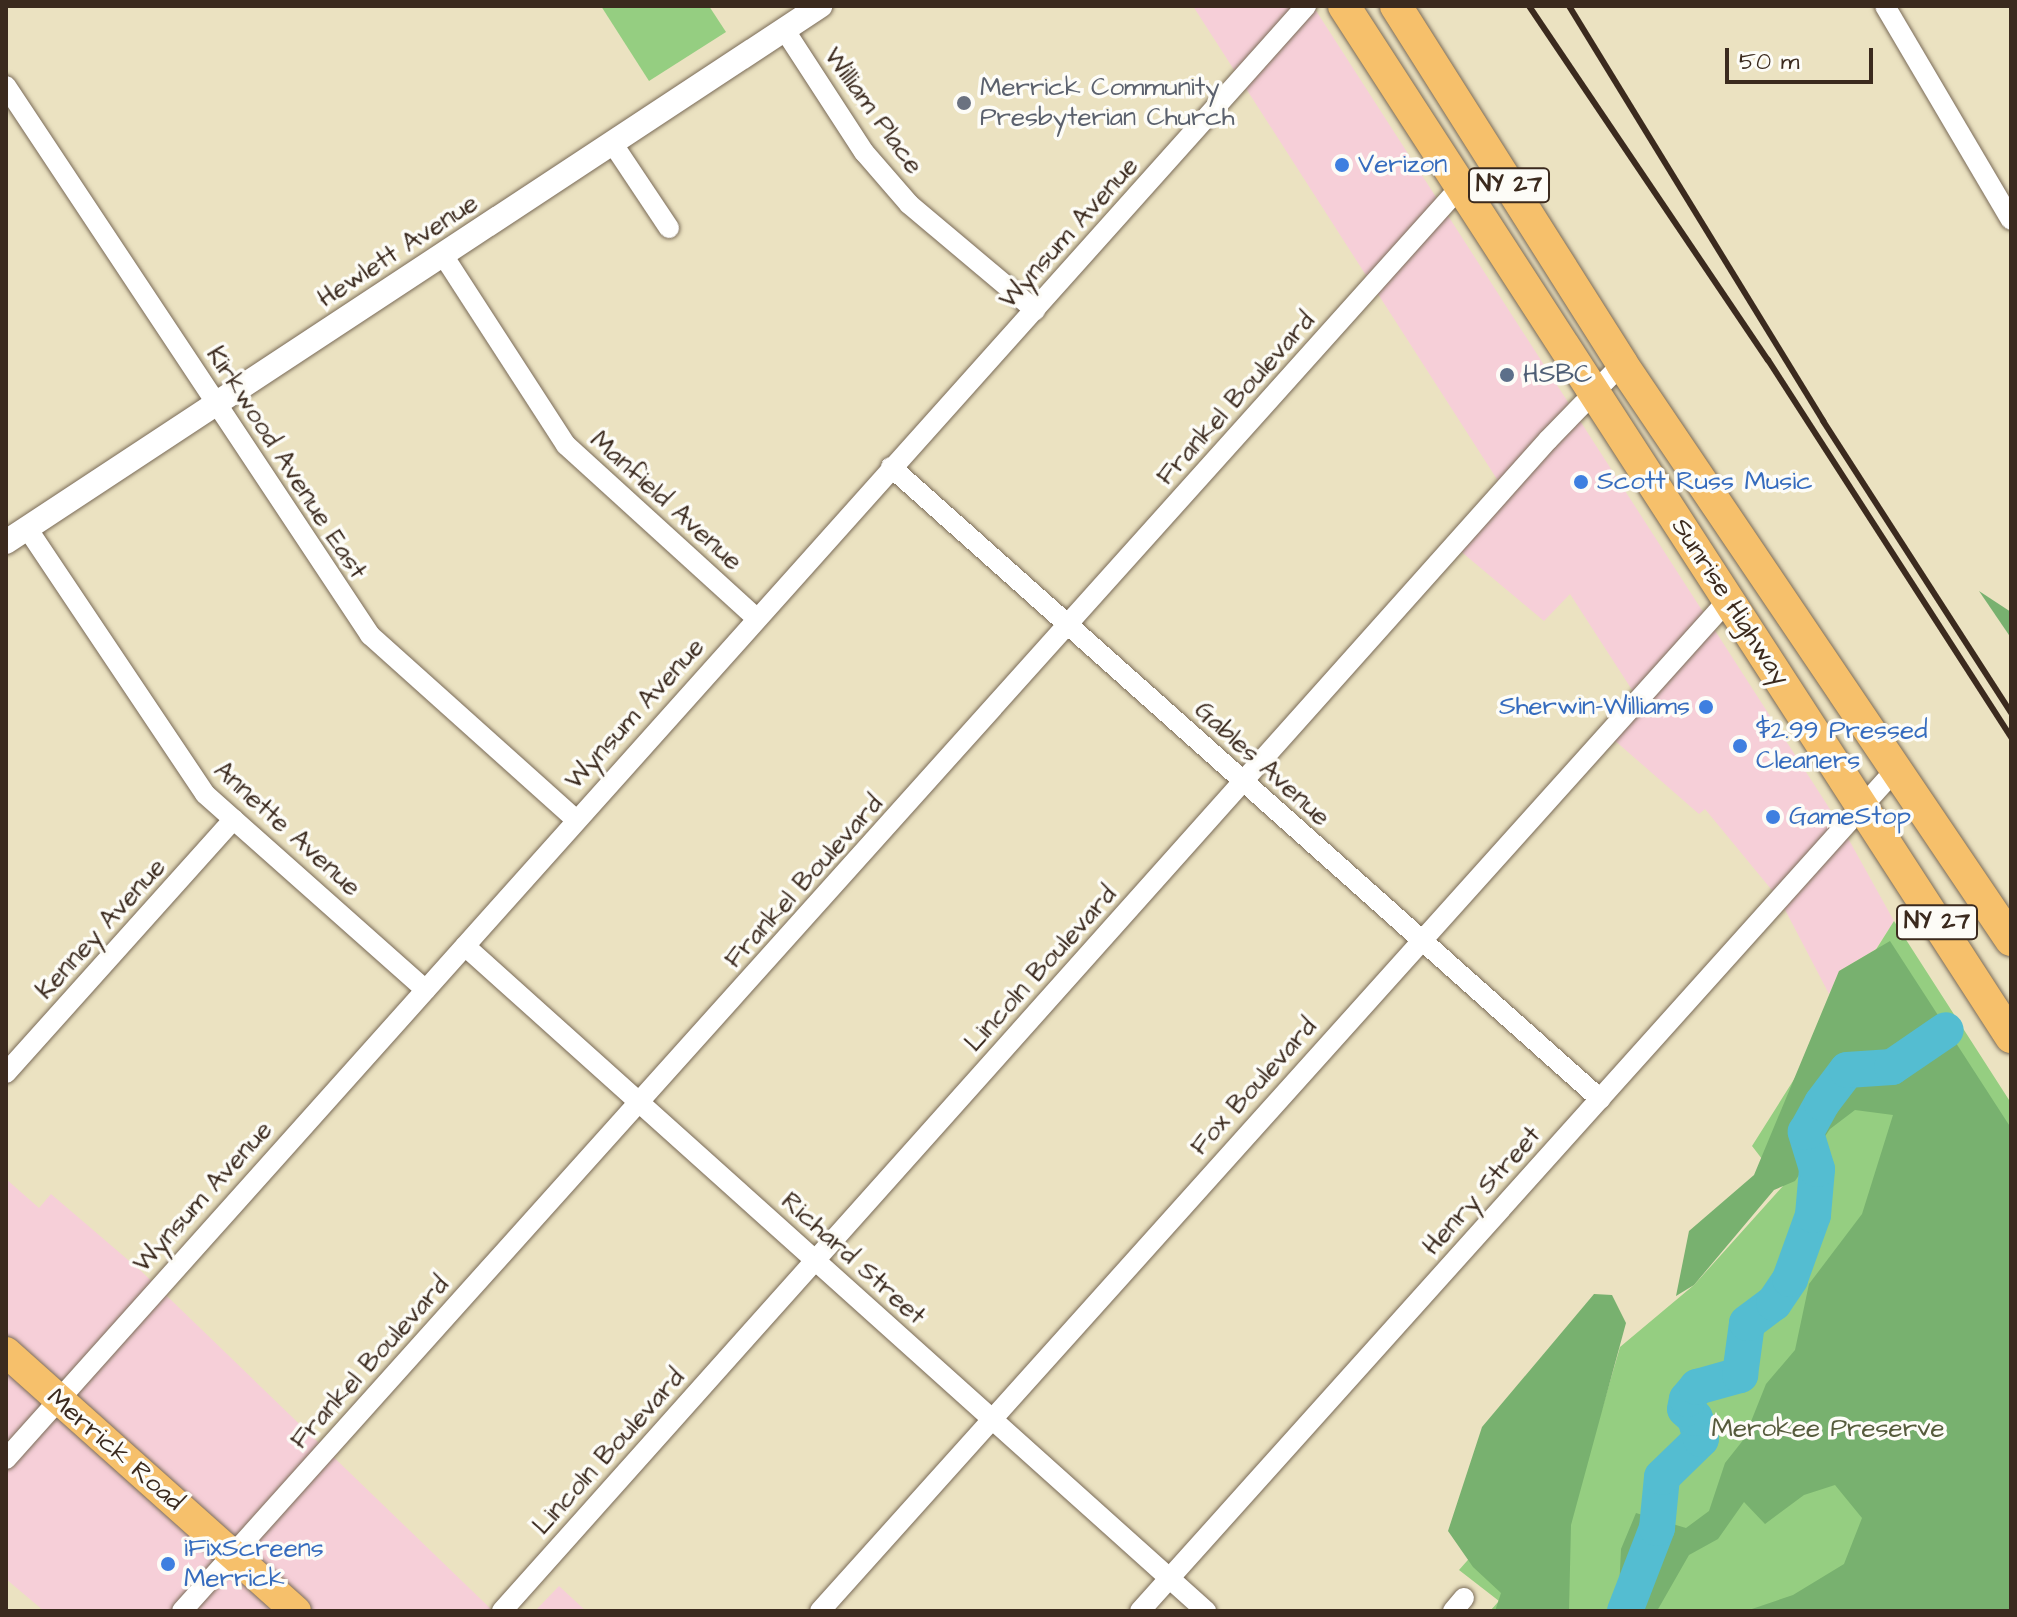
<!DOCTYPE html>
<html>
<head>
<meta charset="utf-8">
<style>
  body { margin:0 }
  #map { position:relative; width:2017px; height:1617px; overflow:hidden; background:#ebe2c1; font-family:"Architects Daughter",sans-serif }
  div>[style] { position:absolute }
  .built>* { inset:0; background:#f6cfd8 }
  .green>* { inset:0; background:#95ce81 }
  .forest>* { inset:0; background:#78b16f }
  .river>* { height:36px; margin:-18px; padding:0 18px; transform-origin:18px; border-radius:18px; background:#54bdd1 }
  .roads { filter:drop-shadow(0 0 2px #796a57) drop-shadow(0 0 2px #796a57) }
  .minor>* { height:20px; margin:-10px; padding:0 10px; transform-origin:10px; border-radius:10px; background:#fff }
  .tertiary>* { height:24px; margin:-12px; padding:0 12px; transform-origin:12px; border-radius:12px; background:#fff }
  .primary>* { height:30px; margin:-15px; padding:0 15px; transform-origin:15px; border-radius:15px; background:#f6c06b }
  .trunk>* { height:32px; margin:-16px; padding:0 16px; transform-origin:16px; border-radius:16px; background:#f6c06b }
  .rail>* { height:6px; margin:-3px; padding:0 3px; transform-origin:3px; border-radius:3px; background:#3b2a1e }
  .dots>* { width:22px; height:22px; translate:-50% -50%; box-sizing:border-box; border:4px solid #fdfcf7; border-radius:50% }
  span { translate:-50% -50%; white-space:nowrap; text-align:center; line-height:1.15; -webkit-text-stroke:7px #fdfcf7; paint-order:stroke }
  .shield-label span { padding:2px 6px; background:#fdfcf7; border:2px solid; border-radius:6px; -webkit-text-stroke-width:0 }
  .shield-label { font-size:24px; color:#3b2a1e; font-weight:700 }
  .worship-label { font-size:26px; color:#5b616d }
  .left { translate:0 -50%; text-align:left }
  .street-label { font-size:26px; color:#3b2a1e }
  .shop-label { font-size:26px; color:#366cbe }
  .right { translate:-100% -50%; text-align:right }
  .service-label { font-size:26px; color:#4e5e75 }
  .park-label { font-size:26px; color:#565b3c }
  .frame { position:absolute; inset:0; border:8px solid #3b2a1e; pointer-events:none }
  .scale { position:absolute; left:1725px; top:48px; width:148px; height:36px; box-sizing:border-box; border:4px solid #3b2a1e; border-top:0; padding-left:10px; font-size:24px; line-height:28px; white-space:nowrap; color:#3b2a1e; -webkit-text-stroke:6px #fdfcf7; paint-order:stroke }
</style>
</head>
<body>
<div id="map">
  <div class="built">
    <i style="clip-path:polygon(1193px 6px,1313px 6px,1844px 831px,1894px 921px,1876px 949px,1839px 971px,1829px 994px,1780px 900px,1705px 809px,1699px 814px,1605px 732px,1636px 696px,1570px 594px,1544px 621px,1452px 544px,1502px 487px)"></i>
    <i style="clip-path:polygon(6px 1179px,39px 1208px,51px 1194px,141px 1271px,493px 1611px,44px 1611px,6px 1579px)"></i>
    <i style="clip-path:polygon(559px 1586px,586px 1611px,535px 1611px)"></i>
  </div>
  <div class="green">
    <i style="clip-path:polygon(601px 6px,709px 6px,726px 32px,649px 81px)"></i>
    <i style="clip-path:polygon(1894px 921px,2011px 1103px,2011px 1611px,1490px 1611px,1499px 1601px,1459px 1570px,1602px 1409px,1620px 1347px,1694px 1285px,1783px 1186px,1752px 1146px)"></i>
  </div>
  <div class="forest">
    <i style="clip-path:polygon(1979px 591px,2011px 612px,2011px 638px)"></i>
    <i style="clip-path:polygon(1890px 941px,2011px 1128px,2011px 1611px,1746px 1611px,1793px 1595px,1844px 1564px,1862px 1518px,1835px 1485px,1804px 1495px,1765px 1524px,1744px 1502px,1718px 1539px,1689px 1555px,1657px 1611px,1618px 1611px,1621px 1549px,1636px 1513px,1686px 1528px,1709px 1511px,1725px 1463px,1744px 1439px,1766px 1384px,1795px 1350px,1809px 1284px,1862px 1214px,1893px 1115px,1855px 1110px,1830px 1129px,1795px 1181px,1774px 1190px,1694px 1285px,1676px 1296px,1689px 1231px,1754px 1175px,1839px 971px)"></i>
    <i style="clip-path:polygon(1594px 1294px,1612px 1295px,1626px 1323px,1571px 1525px,1569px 1611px,1495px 1611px,1501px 1593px,1473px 1567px,1448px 1531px,1482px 1427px)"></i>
  </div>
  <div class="river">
    <i style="left:1625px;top:1611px;width:89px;rotate:-68.9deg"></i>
    <i style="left:1657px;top:1528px;width:51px;rotate:-84.4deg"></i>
    <i style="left:1662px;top:1477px;width:54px;rotate:-44.3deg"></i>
    <i style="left:1701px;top:1439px;width:22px;rotate:-106deg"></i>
    <i style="left:1695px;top:1418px;width:13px;rotate:-138deg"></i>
    <i style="left:1685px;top:1409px;width:10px;rotate:-79deg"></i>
    <i style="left:1687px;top:1399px;width:16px;rotate:-50deg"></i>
    <i style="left:1697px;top:1387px;width:45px;rotate:-15.6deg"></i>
    <i style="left:1740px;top:1375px;width:52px;rotate:-82.3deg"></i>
    <i style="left:1747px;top:1323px;width:34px;rotate:-37deg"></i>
    <i style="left:1774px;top:1303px;width:29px;rotate:-56deg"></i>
    <i style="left:1790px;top:1279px;width:68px;rotate:-70.2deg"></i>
    <i style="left:1813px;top:1215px;width:46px;rotate:-85deg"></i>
    <i style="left:1817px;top:1169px;width:39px;rotate:-107deg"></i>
    <i style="left:1806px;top:1132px;width:33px;rotate:-61deg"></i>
    <i style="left:1822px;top:1103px;width:41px;rotate:-52.9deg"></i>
    <i style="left:1847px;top:1070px;width:45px;rotate:-3.8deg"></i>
    <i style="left:1892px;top:1067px;width:65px;rotate:-34.4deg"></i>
  </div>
  <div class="roads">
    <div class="minor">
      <i style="left:1885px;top:6px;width:248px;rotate:59.5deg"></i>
      <i style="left:784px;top:29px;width:147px;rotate:57deg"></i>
      <i style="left:864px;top:152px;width:69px;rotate:49.1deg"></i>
      <i style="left:909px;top:204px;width:165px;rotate:40.1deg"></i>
      <i style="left:6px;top:86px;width:659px;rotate:56.45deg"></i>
      <i style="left:370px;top:635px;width:277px;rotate:41.9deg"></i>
      <i style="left:613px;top:144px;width:101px;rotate:56.3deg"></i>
      <i style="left:443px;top:255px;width:226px;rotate:57.1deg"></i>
      <i style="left:566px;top:445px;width:257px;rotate:42.3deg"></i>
      <i style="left:891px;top:467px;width:950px;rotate:41.71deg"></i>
      <i style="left:27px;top:528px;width:320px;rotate:56.2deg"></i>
      <i style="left:205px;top:794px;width:295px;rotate:41.6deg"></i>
      <i style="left:465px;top:946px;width:996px;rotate:41.91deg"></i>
      <i style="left:6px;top:1073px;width:341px;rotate:-48.1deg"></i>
      <i style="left:6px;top:1459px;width:1950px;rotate:-48.18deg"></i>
      <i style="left:182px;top:1611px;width:1916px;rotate:-48.09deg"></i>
      <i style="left:502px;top:1611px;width:1570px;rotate:-48.23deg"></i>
      <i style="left:1548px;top:440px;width:106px;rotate:-45.8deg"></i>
      <i style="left:820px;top:1611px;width:1359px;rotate:-48.07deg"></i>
      <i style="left:1140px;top:1611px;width:1132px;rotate:-48.08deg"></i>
      <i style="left:1453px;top:1611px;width:17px;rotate:-50deg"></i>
    </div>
    <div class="tertiary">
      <i style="left:6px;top:542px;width:975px;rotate:-33.36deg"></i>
    </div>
    <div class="primary">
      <i style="left:6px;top:1352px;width:389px;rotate:41.8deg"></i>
    </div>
    <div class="trunk">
      <i style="left:1344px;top:6px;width:1228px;rotate:57.1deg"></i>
      <i style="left:1396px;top:6px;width:423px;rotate:57.7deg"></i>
      <i style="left:1622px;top:364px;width:695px;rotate:55.97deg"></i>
    </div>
  </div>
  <div class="rail">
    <i style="left:1529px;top:6px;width:427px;rotate:56deg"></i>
    <i style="left:1768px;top:360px;width:449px;rotate:57.2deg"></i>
    <i style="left:1569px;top:6px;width:487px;rotate:58.5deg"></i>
    <i style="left:1823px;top:421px;width:347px;rotate:57.2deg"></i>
  </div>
  <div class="dots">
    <i style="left:964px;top:103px;background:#6b7280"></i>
    <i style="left:1342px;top:165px;background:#3f7fe0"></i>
    <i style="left:1507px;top:375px;background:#5c6f8a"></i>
    <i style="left:1581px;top:482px;background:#3f7fe0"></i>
    <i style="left:1706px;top:707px;background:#3f7fe0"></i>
    <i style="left:1740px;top:746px;background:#3f7fe0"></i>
    <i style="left:1773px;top:817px;background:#3f7fe0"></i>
    <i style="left:168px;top:1564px;background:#3f7fe0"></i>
  </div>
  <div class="shield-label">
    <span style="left:1509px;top:185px">NY 27</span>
    <span style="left:1937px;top:922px">NY 27</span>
  </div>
  <div class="worship-label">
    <span class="left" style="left:980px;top:103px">Merrick Community<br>Presbyterian Church</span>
  </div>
  <div class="street-label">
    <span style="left:873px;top:111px;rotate:54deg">William Place</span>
    <span style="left:1069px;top:233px;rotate:-48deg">Wynsum Avenue</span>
    <span style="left:398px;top:251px;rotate:-33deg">Hewlett Avenue</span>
    <span style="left:1236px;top:399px;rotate:-48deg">Frankel Boulevard</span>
    <span style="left:286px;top:463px;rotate:57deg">Kirkwood Avenue East</span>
    <span style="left:666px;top:501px;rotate:42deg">Manfield Avenue</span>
    <span style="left:1730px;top:602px;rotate:57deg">Sunrise Highway</span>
    <span style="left:635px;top:714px;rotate:-48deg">Wynsum Avenue</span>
    <span style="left:1262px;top:764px;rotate:42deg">Gables Avenue</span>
    <span style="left:287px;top:829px;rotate:42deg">Annette Avenue</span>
    <span style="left:804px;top:882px;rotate:-48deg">Frankel Boulevard</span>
    <span style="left:101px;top:929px;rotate:-48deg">Kenney Avenue</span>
    <span style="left:1041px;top:969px;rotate:-48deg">Lincoln Boulevard</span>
    <span style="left:1254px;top:1087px;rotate:-48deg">Fox Boulevard</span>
    <span style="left:1482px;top:1191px;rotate:-48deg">Henry Street</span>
    <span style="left:203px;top:1197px;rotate:-48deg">Wynsum Avenue</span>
    <span style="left:853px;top:1259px;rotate:42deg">Richard Street</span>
    <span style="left:370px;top:1363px;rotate:-48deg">Frankel Boulevard</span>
    <span style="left:115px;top:1450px;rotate:41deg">Merrick Road</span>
    <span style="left:609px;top:1452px;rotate:-48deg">Lincoln Boulevard</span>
  </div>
  <div class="shop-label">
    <span class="left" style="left:1358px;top:165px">Verizon</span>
    <span class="left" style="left:1597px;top:482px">Scott Russ Music</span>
    <span class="right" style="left:1690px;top:707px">Sherwin-Williams</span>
    <span class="left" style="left:1756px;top:746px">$2.99 Pressed<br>Cleaners</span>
    <span class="left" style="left:1789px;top:817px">GameStop</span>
    <span class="left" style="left:184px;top:1564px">iFixScreens<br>Merrick</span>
  </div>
  <div class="service-label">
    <span class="left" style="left:1523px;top:375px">HSBC</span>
  </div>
  <div class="park-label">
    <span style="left:1828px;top:1429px">Merokee Preserve</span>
  </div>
  <div class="frame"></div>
  <div class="scale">50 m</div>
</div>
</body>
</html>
